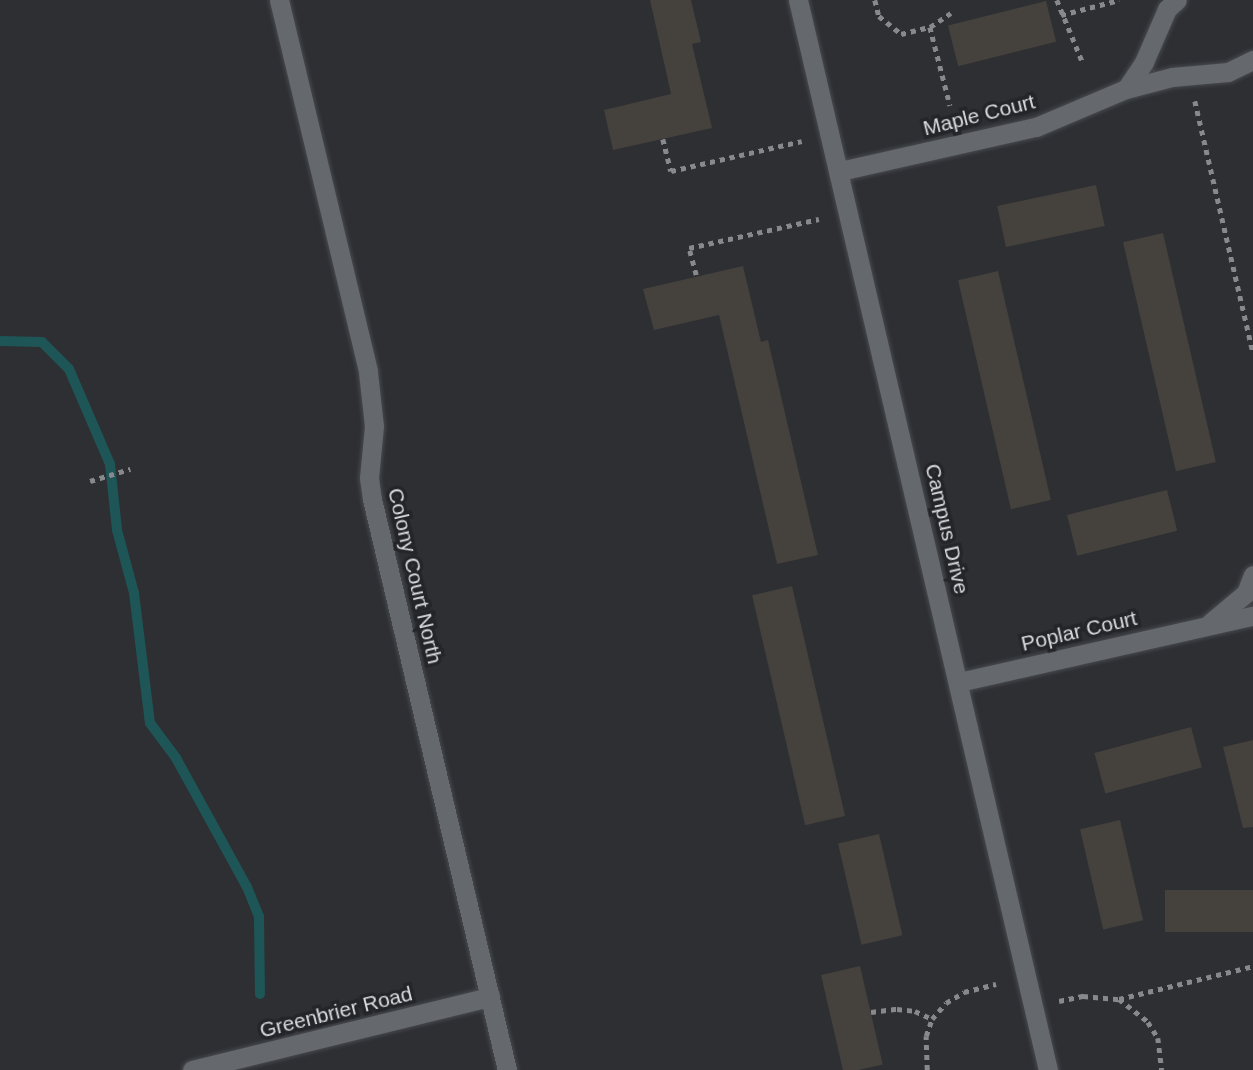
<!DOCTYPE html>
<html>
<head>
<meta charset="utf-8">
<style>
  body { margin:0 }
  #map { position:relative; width:1253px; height:1070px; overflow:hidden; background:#2d2f33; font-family:Arial,sans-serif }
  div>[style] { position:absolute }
  .stream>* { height:10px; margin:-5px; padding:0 5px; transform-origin:5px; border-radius:5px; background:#1e5657 }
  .building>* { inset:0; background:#45413d; transform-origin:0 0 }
  .path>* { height:4.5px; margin-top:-2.25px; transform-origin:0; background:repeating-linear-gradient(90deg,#88898d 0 5px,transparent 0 10px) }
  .roads { filter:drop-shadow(0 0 2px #484a4e) drop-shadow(0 0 2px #484a4e) }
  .minor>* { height:19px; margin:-9.5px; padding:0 9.5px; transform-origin:9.5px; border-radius:9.5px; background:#65686d }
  span { translate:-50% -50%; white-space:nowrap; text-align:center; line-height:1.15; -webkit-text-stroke:7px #232529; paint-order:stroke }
  .street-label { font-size:21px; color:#dadbde }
</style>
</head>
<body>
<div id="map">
  <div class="stream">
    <i style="left:0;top:341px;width:42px;rotate:1.4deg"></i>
    <i style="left:42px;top:342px;width:38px;rotate:45deg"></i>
    <i style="left:69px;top:369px;width:103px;rotate:66.7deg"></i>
    <i style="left:110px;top:464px;width:66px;rotate:83.9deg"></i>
    <i style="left:117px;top:530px;width:65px;rotate:74.9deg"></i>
    <i style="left:134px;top:593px;width:131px;rotate:83deg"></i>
    <i style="left:150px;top:723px;width:44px;rotate:53.4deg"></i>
    <i style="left:176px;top:758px;width:147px;rotate:61.2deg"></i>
    <i style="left:247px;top:887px;width:31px;rotate:68deg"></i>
    <i style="left:259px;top:916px;width:78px;rotate:89.3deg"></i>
  </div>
  <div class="building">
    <i style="clip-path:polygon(650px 0,691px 0,701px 42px,692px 44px,712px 128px,613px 150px,604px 110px,671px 94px)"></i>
    <i style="left:1046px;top:1px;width:42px;height:101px;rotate:76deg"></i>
    <i style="left:1096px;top:185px;width:42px;height:101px;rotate:78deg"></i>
    <i style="left:1163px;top:233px;width:235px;height:41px;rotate:77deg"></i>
    <i style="clip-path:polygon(743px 266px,761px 342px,768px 340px,818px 555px,777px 564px,719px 315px,654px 330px,643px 289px)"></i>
    <i style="left:998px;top:271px;width:235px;height:41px;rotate:77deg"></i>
    <i style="left:1167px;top:490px;width:42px;height:103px;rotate:76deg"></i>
    <i style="left:792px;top:586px;width:236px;height:41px;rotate:77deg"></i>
    <i style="left:1191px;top:727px;width:42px;height:100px;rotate:75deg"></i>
    <i style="clip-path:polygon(1253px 740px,1253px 827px,1243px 828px,1223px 747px)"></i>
    <i style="left:1120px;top:820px;width:103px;height:41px;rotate:77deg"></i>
    <i style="left:879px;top:834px;width:104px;height:42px;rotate:77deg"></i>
    <i style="left:1253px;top:890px;width:42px;height:88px;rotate:90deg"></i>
    <i style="left:860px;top:966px;width:101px;height:40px;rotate:77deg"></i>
  </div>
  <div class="path">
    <i style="left:875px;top:0;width:16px;rotate:76deg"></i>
    <i style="left:879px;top:16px;width:28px;rotate:39deg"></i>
    <i style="left:901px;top:34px;width:30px;rotate:-14deg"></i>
    <i style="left:930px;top:27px;width:25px;rotate:-34deg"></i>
    <i style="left:1057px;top:0;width:68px;rotate:67.6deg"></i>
    <i style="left:1061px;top:15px;width:60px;rotate:-14.5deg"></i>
    <i style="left:930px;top:27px;width:81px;rotate:75.6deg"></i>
    <i style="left:1195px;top:101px;width:258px;rotate:77deg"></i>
    <i style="left:663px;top:139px;width:33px;rotate:76deg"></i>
    <i style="left:671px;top:171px;width:134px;rotate:-12.9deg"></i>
    <i style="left:696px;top:275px;width:28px;rotate:-105deg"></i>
    <i style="left:689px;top:248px;width:133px;rotate:-12.6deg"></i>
    <i style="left:90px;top:481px;width:42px;rotate:-16.7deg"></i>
    <i style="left:1119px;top:999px;width:138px;rotate:-13.8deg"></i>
    <i style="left:1059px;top:1001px;width:25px;rotate:-12deg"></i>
    <i style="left:1083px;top:996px;width:36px;rotate:5deg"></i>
    <i style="left:1119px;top:999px;width:37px;rotate:38deg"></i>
    <i style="left:1148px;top:1022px;width:19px;rotate:58deg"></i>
    <i style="left:1158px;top:1038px;width:32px;rotate:83deg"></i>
    <i style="left:871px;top:1012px;width:26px;rotate:-7deg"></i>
    <i style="left:897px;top:1009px;width:18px;rotate:6deg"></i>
    <i style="left:915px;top:1011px;width:19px;rotate:25deg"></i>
    <i style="left:927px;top:1070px;width:34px;rotate:-92deg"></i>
    <i style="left:926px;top:1036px;width:18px;rotate:-71deg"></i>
    <i style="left:932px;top:1019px;width:21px;rotate:-49deg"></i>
    <i style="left:946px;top:1003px;width:21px;rotate:-31deg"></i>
    <i style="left:964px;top:992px;width:33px;rotate:-14deg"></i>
  </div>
  <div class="roads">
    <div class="minor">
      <i style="left:279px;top:0;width:382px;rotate:76.5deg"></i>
      <i style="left:368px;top:372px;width:54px;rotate:83.7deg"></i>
      <i style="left:374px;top:426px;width:52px;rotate:95.5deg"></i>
      <i style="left:369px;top:478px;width:21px;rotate:82deg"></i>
      <i style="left:372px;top:499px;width:587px;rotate:76.7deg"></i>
      <i style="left:798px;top:0;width:1099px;rotate:76.85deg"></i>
      <i style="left:1126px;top:89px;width:32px;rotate:-56deg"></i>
      <i style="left:1144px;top:62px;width:58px;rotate:-66.5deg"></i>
      <i style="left:1167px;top:9px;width:13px;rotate:-42deg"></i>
      <i style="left:840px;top:171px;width:201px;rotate:-12.7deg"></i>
      <i style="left:1036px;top:127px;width:98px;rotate:-22.9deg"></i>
      <i style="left:1126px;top:89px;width:48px;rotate:-14.6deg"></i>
      <i style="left:1172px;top:77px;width:56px;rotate:-5.1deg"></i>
      <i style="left:1228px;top:72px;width:28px;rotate:-26deg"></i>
      <i style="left:1210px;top:623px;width:47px;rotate:-39.8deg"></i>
      <i style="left:1246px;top:593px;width:19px;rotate:-69deg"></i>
      <i style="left:959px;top:682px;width:301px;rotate:-12.7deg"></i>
      <i style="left:192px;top:1070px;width:307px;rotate:-13.8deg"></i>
    </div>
  </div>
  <div class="street-label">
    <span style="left:979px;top:115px;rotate:-14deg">Maple Court</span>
    <span style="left:947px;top:529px;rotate:77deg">Campus Drive</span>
    <span style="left:415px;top:576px;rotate:77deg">Colony Court North</span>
    <span style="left:1079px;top:631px;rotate:-13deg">Poplar Court</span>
    <span style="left:336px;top:1012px;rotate:-14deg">Greenbrier Road</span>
  </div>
</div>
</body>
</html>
